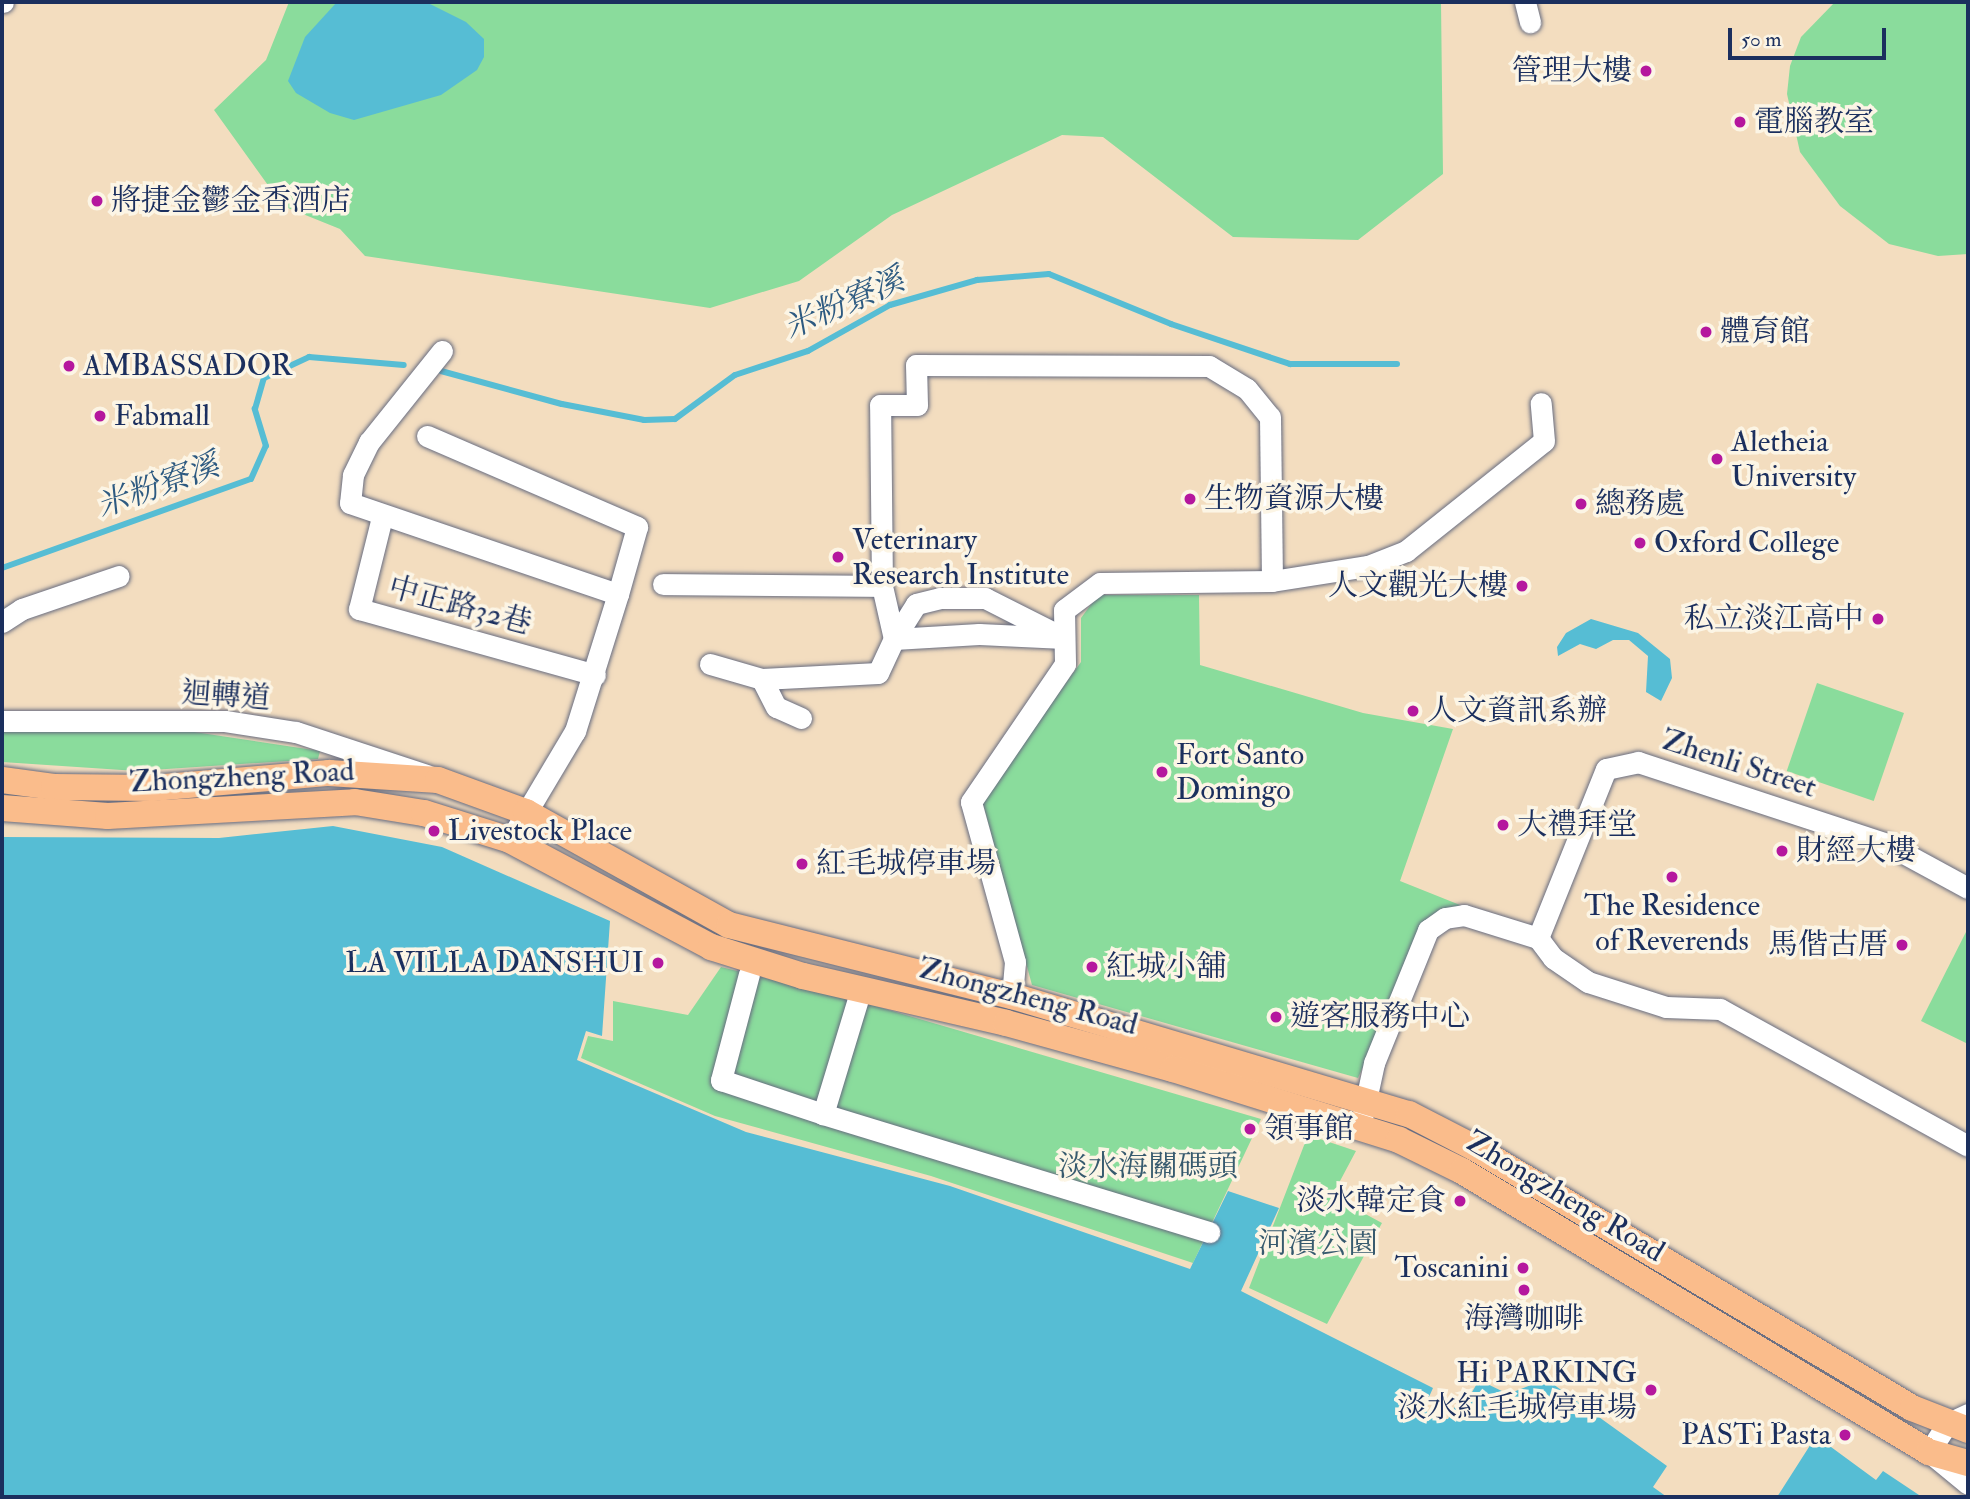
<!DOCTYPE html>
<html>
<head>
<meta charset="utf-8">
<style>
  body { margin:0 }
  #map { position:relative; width:1970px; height:1499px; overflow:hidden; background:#f3ddbf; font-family:"IM FELL Double Pica","Noto Serif TC",serif }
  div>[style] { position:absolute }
  .green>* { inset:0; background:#8adc9c; transform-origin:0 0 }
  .water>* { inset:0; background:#56bdd4 }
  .stream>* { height:6px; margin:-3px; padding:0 3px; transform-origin:3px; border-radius:3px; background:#56bdd4 }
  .roads { filter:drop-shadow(0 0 2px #676c80) drop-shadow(0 0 2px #676c80) }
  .minor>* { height:21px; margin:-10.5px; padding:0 10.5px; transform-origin:10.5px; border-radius:10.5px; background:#fff }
  .major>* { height:26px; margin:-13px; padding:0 13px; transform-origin:13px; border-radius:13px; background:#fabc8b }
  .dots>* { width:19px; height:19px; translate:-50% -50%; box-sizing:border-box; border:4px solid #fcf5e5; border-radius:50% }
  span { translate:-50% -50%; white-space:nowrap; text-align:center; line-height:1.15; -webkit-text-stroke:7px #fcf5e5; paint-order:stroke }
  .poi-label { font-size:30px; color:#1b2f5e }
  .right { translate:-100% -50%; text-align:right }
  .left { translate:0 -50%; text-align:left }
  .street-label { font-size:30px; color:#1b2f5e }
  .park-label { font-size:30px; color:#375a6e }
  .water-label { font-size:32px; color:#2d5a81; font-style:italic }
  .frame { position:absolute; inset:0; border:4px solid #1b2f5e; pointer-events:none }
  .scale { position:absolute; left:1728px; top:28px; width:158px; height:32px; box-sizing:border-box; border:4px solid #1b2f5e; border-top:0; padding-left:9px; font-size:21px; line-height:24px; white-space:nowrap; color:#1b2f5e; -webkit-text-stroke:5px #fcf5e5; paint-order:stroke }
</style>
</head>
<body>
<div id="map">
  <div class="green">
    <i style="clip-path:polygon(289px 2px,1441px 2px,1443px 174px,1358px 240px,1233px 237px,1103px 137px,1062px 135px,892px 215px,799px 281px,710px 308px,365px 256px,340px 229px,283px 206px,214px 110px,266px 60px)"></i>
    <i style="clip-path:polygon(1835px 2px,1968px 2px,1968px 254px,1938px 256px,1889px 244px,1840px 206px,1800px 152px,1787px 94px,1790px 66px,1801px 37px)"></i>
    <i style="clip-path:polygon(1098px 595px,1199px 595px,1200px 665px,1363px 713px,1453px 729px,1400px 881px,1460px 905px,1428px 923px,1358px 1078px,1032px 985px,982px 800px,1081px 662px,1081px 618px)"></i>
    <i style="left:1817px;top:683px;width:92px;height:93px;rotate:19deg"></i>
    <i style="clip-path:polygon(181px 730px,320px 751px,318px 759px,137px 771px,2px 762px,2px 731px)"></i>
    <i style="clip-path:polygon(1968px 928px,1968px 1044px,1921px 1021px)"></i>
    <i style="clip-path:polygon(721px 967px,858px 1001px,1261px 1119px,1193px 1263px,931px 1176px,715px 1116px,581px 1058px,588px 1036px,613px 1041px,613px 1001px,688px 1015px)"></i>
    <i style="clip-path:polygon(1308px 1135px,1356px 1151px,1332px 1196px,1382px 1223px,1327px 1324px,1249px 1288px)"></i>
  </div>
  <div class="water">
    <i style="clip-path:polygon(337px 2px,426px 2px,466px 22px,484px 39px,484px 57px,477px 70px,441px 95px,354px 120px,330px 113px,296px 93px,288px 81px,305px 37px)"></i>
    <i style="clip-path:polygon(1591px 619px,1638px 633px,1670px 659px,1672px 678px,1661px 701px,1646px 692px,1648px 656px,1629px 640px,1613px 640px,1596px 649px,1580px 644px,1558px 656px,1557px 647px,1566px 633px)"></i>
    <i style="clip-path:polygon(333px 826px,442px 847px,610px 921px,602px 1036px,586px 1031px,577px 1060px,746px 1132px,950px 1186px,1190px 1269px,1228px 1191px,1279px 1208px,1241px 1291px,1433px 1388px,1424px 1408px,1434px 1420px,1448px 1419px,1456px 1405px,1464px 1406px,1479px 1380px,1508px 1394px,1546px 1379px,1667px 1466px,1653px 1487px,1667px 1497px,2px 1497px,2px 837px,219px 838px)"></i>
    <i style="clip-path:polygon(1816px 1436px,1876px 1480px,1883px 1471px,1922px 1497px,1777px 1497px)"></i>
  </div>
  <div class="stream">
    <i style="left:441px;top:371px;width:125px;rotate:15.3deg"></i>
    <i style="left:562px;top:404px;width:84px;rotate:11deg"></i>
    <i style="left:644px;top:420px;width:31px;rotate:-2deg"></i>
    <i style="left:675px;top:419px;width:74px;rotate:-36.3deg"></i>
    <i style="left:735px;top:375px;width:77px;rotate:-18.2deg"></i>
    <i style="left:808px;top:351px;width:94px;rotate:-29.3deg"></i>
    <i style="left:890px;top:305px;width:91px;rotate:-16deg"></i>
    <i style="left:977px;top:280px;width:72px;rotate:-4.8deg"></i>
    <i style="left:1049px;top:274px;width:132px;rotate:22.3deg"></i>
    <i style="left:1171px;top:324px;width:126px;rotate:18.6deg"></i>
    <i style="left:1290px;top:364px;width:107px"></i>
    <i style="left:2px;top:568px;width:264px;rotate:-19.7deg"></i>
    <i style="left:251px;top:479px;width:36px;rotate:-66deg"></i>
    <i style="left:266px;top:446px;width:39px;rotate:-107deg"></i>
    <i style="left:255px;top:409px;width:32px;rotate:-74deg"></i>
    <i style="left:264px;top:378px;width:50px;rotate:-25deg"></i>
    <i style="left:309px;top:357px;width:95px;rotate:4.8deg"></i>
  </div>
  <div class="roads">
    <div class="minor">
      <i style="left:2px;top:2px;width:1px"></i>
      <i style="left:1525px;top:2px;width:21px;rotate:76deg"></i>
      <i style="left:442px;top:351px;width:117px;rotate:128.7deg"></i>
      <i style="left:369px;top:442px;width:37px;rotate:116deg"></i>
      <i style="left:353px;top:475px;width:28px;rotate:96deg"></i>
      <i style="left:350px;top:503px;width:283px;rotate:18.8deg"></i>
      <i style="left:618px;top:594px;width:144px;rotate:107.4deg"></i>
      <i style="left:575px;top:731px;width:127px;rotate:120.8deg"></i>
      <i style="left:427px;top:436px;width:229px;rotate:23.4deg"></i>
      <i style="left:637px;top:527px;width:70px;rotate:105.8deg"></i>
      <i style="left:382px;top:517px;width:95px;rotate:104deg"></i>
      <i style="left:359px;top:609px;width:245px;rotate:15.6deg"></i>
      <i style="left:1272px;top:581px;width:97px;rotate:-8.9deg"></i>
      <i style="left:1368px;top:566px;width:41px;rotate:-21.5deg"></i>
      <i style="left:1406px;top:551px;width:176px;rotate:-38.6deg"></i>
      <i style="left:1544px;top:441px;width:38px;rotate:-95deg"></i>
      <i style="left:663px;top:584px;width:219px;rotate:0.5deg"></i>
      <i style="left:882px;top:586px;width:181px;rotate:-90.6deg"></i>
      <i style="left:880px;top:405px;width:37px"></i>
      <i style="left:917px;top:405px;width:40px;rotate:-91.4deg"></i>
      <i style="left:916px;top:365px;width:293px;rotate:0.2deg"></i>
      <i style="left:1209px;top:366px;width:44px;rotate:31.2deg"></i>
      <i style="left:1247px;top:389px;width:36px;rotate:51deg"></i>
      <i style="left:1270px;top:417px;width:164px;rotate:89.3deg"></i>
      <i style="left:1272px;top:581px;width:172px;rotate:179.3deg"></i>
      <i style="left:1100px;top:583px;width:45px;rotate:143.1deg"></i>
      <i style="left:1064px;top:610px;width:54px;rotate:88.9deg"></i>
      <i style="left:1065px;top:664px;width:167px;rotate:124.3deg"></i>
      <i style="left:971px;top:802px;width:166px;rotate:74.6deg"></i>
      <i style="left:1015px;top:962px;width:34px;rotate:95deg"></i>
      <i style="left:882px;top:586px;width:54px;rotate:77.2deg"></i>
      <i style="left:2px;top:622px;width:24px;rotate:-33deg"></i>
      <i style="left:22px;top:609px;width:102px;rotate:-18.8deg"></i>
      <i style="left:894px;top:639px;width:41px;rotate:-57.8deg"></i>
      <i style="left:916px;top:604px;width:25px;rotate:-14deg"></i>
      <i style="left:940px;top:598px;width:45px"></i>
      <i style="left:985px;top:598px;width:80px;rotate:26.9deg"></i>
      <i style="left:710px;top:664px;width:54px;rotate:16.1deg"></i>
      <i style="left:801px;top:718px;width:27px;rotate:-156deg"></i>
      <i style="left:776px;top:707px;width:31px;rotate:-117deg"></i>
      <i style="left:762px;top:679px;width:116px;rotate:-3deg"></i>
      <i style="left:878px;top:673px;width:38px;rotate:-65deg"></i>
      <i style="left:894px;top:639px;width:85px;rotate:-3.4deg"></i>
      <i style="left:979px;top:634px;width:85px;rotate:2.7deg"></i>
      <i style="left:2px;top:721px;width:223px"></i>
      <i style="left:225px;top:721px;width:72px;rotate:8.8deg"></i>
      <i style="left:296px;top:732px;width:138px;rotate:18.2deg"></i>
      <i style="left:1538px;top:938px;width:25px;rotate:53deg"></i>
      <i style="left:1553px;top:958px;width:42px;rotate:34.4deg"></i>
      <i style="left:1588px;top:982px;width:82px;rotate:17.8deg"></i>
      <i style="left:1666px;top:1007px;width:54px;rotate:2.1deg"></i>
      <i style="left:1720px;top:1009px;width:283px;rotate:28.9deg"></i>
      <i style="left:749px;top:974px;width:110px;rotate:104.8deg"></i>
      <i style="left:721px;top:1080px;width:108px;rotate:18.4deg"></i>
      <i style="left:861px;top:989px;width:131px;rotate:106.9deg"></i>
      <i style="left:823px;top:1114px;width:404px;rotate:17deg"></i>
      <i style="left:1363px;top:1114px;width:52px;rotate:-77.8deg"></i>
      <i style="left:1374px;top:1063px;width:144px;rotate:-67.9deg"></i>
      <i style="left:1428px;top:930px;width:21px;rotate:-35deg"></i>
      <i style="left:1445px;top:918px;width:19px;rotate:-9deg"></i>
      <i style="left:1464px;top:915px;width:77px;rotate:17.3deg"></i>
      <i style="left:1538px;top:938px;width:182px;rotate:-68.1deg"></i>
      <i style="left:1606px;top:769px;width:33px;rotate:-12deg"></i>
      <i style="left:1638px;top:762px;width:262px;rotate:18.2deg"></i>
      <i style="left:1887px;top:844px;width:92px;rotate:28.5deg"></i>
      <i style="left:1968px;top:1414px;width:23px;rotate:155deg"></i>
      <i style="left:1947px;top:1424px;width:33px;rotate:123deg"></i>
      <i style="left:1929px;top:1452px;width:50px;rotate:39.4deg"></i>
    </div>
    <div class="major">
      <i style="left:2px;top:780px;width:52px;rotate:7.7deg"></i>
      <i style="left:54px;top:787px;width:99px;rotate:0.6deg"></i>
      <i style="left:153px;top:788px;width:177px;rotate:-4.9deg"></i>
      <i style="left:329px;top:773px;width:109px;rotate:3.7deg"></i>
      <i style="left:438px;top:780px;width:94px;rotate:20deg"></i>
      <i style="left:526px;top:812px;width:232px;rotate:29.1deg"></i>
      <i style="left:729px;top:925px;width:292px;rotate:14.1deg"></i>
      <i style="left:1012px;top:996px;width:414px;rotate:16.6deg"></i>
      <i style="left:1409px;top:1114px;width:74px;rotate:27.3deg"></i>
      <i style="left:1475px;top:1148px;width:508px;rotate:30.75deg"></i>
      <i style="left:1912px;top:1408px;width:60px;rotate:21.4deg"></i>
      <i style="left:2px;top:808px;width:106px;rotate:4.3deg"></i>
      <i style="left:108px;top:816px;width:247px;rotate:-3.2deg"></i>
      <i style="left:355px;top:802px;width:70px;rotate:9.1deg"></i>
      <i style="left:424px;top:813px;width:90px;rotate:17.4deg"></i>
      <i style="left:510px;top:840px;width:228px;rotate:28deg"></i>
      <i style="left:711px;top:947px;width:96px;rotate:17.5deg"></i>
      <i style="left:803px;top:976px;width:208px;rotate:13deg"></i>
      <i style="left:1006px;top:1023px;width:173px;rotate:15.4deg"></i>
      <i style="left:1173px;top:1069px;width:237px;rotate:17.4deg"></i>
      <i style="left:1399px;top:1140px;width:70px;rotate:26.2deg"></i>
      <i style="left:1462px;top:1171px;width:545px;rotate:31.04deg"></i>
      <i style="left:1929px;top:1452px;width:41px;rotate:15.8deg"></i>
    </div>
  </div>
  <div class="dots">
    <i style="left:1646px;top:71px;background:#b5179e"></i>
    <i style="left:1740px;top:122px;background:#b5179e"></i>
    <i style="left:97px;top:201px;background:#b5179e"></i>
    <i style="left:1706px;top:332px;background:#b5179e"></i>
    <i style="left:69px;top:366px;background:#b5179e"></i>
    <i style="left:100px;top:416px;background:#b5179e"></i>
    <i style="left:1717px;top:459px;background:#b5179e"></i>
    <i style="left:1190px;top:499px;background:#b5179e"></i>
    <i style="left:1581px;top:504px;background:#b5179e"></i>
    <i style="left:1640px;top:543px;background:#b5179e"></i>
    <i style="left:838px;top:557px;background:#b5179e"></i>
    <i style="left:1522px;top:586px;background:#b5179e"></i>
    <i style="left:1878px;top:619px;background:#b5179e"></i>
    <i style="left:1413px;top:711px;background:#b5179e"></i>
    <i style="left:1162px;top:772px;background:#b5179e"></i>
    <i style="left:1503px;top:825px;background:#b5179e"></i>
    <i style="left:434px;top:831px;background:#b5179e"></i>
    <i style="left:1782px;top:851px;background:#b5179e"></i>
    <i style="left:802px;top:864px;background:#b5179e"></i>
    <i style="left:1672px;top:877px;background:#b5179e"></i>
    <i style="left:1902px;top:945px;background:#b5179e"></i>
    <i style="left:658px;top:963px;background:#b5179e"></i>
    <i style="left:1092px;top:967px;background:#b5179e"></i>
    <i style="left:1276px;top:1017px;background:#b5179e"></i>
    <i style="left:1250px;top:1129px;background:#b5179e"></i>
    <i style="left:1460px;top:1201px;background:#b5179e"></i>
    <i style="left:1523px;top:1268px;background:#b5179e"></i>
    <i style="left:1524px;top:1290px;background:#b5179e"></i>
    <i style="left:1651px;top:1390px;background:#b5179e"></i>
    <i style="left:1845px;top:1435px;background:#b5179e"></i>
  </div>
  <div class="poi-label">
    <span class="right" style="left:1632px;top:71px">管理大樓</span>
    <span class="left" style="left:1754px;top:122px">電腦教室</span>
    <span class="left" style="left:111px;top:201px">將捷金鬱金香酒店</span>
    <span class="left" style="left:1720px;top:332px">體育館</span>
    <span class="left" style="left:83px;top:366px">AMBASSADOR</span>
    <span class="left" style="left:114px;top:416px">Fabmall</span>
    <span class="left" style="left:1731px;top:459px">Aletheia<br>University</span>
    <span class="left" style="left:1204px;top:499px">生物資源大樓</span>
    <span class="left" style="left:1595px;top:504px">總務處</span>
    <span class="left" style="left:852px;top:557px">Veterinary<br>Research Institute</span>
    <span class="left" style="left:1654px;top:543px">Oxford College</span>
    <span class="right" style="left:1508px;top:586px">人文觀光大樓</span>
    <span class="right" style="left:1864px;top:619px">私立淡江高中</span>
    <span class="left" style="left:1427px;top:711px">人文資訊系辦</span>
    <span class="left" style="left:1176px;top:772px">Fort Santo<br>Domingo</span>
    <span class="left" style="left:1517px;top:825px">大禮拜堂</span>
    <span class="left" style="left:448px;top:831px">Livestock Place</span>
    <span class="left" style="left:1796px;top:851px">財經大樓</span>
    <span class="left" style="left:816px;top:864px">紅毛城停車場</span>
    <span style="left:1672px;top:923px">The Residence<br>of Reverends</span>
    <span class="right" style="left:1888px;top:945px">馬偕古厝</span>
    <span class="right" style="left:644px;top:963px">LA VILLA DANSHUI</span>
    <span class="left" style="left:1106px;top:967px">紅城小舖</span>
    <span class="left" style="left:1290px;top:1017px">遊客服務中心</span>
    <span class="left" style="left:1264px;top:1129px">領事館</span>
    <span class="right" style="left:1446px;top:1201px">淡水韓定食</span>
    <span class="right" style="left:1509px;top:1268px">Toscanini</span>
    <span style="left:1524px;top:1319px">海灣咖啡</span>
    <span class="right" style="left:1637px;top:1390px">Hi PARKING<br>淡水紅毛城停車場</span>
    <span class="right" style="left:1831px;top:1435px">PASTi Pasta</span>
  </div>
  <div class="street-label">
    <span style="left:460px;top:606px;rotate:15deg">中正路32巷</span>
    <span style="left:226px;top:696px;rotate:4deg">迴轉道</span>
    <span style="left:1739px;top:764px;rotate:18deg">Zhenli Street</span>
    <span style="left:242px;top:777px;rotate:-3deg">Zhongzheng Road</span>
    <span style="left:1028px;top:997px;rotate:15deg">Zhongzheng Road</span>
    <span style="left:1565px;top:1197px;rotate:31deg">Zhongzheng Road</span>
  </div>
  <div class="park-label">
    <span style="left:1148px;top:1167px">淡水海關碼頭</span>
    <span style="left:1318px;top:1244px">河濱公園</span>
  </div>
  <div class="water-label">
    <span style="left:844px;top:304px;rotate:-24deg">米粉寮溪</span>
    <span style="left:158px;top:486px;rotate:-20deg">米粉寮溪</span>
  </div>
  <div class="frame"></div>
  <div class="scale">50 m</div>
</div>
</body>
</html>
